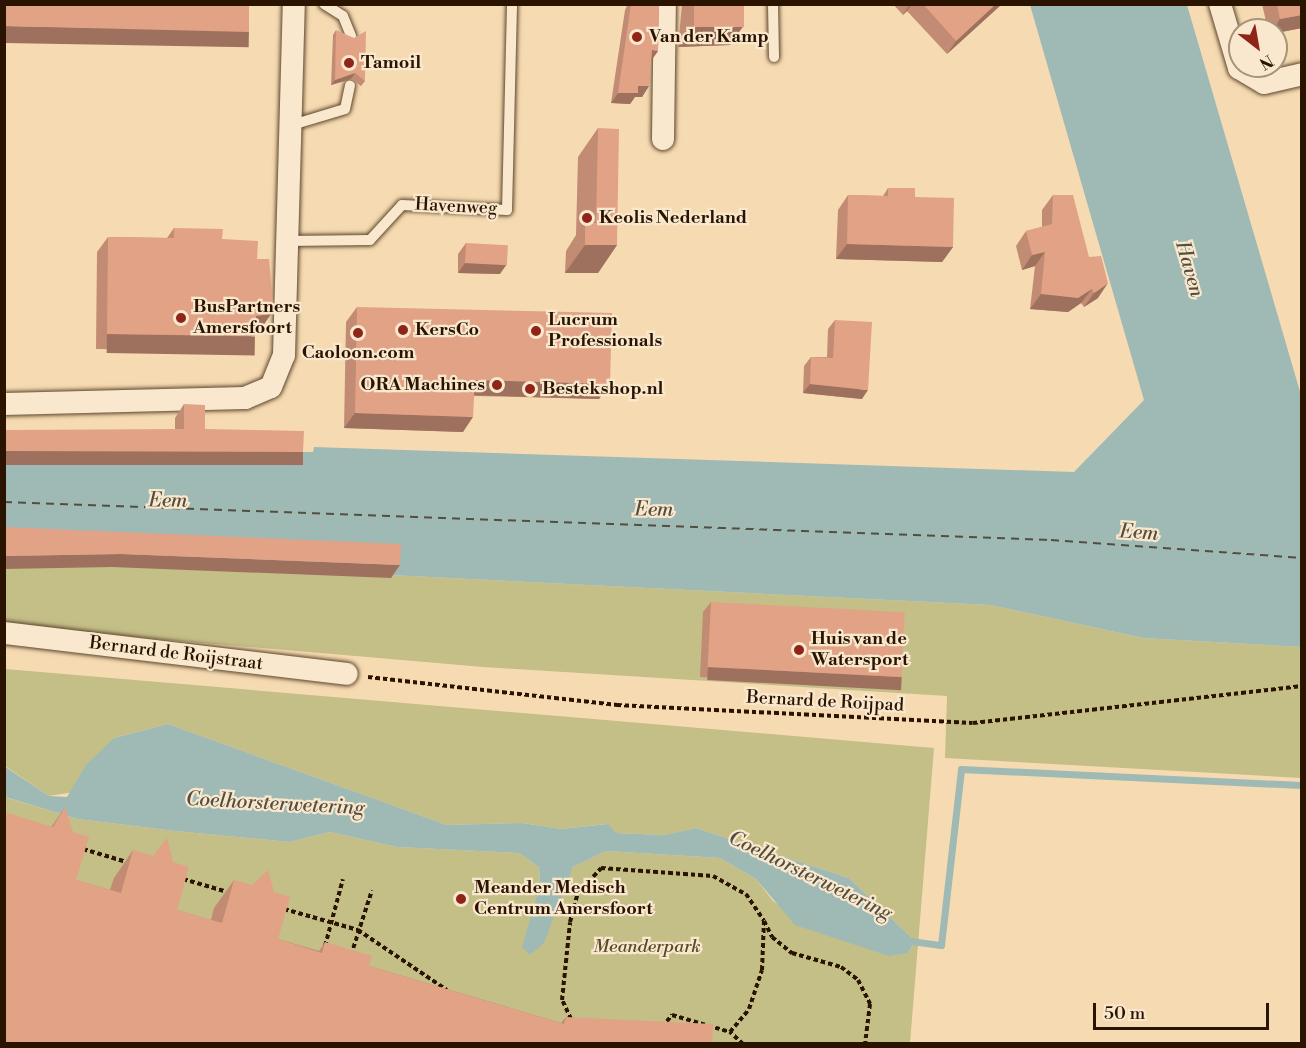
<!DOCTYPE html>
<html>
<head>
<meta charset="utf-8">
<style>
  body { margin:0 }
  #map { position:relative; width:1306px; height:1048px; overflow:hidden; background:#f6dbb2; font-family:"Libre Bodoni",serif }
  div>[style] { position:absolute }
  .green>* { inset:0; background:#c4be87 }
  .water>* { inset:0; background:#9fb9b5 }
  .stream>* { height:7px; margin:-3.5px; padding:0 3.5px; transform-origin:3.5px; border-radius:3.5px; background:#9fb9b5 }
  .ferry>* { height:1.5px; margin-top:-0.75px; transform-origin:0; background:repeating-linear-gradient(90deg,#534e3f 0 8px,transparent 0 14px) }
  .path>* { height:4px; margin-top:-2px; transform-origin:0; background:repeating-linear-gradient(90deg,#2a1400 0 4.5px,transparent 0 7.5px) }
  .roads { filter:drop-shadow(0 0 2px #5d462c) drop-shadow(0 0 2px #5d462c) }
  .lane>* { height:10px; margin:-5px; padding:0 5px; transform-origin:5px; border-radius:5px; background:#f9e8cd }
  .street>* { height:22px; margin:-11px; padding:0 11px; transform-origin:11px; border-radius:11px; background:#f9e8cd }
  .wall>* { inset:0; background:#c28b73 }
  .shaded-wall>* { inset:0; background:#9e715e; transform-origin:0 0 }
  .building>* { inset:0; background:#e1a286; transform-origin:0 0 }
  .dots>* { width:16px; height:16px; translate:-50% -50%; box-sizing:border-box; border:3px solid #f9e8cd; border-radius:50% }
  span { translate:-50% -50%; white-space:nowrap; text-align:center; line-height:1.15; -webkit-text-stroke:4.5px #f9e8cd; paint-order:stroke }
  .poi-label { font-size:18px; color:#2a1400; font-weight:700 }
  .left { translate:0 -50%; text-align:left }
  .right { translate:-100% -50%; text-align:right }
  .street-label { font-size:18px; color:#2a1400 }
  .park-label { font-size:18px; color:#584728; font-style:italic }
  .water-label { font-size:20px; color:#534e3f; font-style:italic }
  .frame { position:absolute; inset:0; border:6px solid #2a1400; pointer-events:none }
  .north { position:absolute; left:1228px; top:18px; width:60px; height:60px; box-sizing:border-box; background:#f9e8cd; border:2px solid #a6937b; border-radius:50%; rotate:149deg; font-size:16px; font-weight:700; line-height:24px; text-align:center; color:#2a1400 }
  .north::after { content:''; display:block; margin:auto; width:21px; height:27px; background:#8f2418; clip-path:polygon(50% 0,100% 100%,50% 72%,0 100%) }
  .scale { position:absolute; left:1093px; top:1003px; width:176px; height:27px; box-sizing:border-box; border:3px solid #2a1400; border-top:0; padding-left:8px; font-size:18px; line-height:21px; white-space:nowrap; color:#2a1400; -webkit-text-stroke:4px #f9e8cd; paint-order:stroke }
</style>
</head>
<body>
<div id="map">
  <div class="green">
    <i style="clip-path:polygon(4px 561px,126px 562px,990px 605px,1143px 638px,1301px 647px,1301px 778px,945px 758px,947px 696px,483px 667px,5px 626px)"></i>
    <i style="clip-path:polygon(5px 669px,934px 748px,910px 1043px,515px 1043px,101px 921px,5px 846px,4px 797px,78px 819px,175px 831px,290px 842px,330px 832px,397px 847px,519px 853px,539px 867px,540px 885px,523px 947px,554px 910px,573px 867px,606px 851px,720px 858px,756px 879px,773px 901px,817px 932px,908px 953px,915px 941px,849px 878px,696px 828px,666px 835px,616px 833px,607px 824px,561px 829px,522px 823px,447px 825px,168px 724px,114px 738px,74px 792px,49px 796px,5px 766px)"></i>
  </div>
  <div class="water">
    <i style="clip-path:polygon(1030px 5px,1187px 5px,1301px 395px,1301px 647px,1143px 638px,990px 605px,126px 562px,5px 561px,4px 449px,313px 452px,314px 447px,1074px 472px,1144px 400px)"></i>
    <i style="clip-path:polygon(168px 724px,447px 825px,522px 823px,561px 829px,608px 824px,616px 833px,665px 835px,696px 828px,849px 878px,915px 941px,908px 953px,889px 956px,795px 925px,756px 879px,720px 858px,606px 851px,573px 867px,544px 943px,530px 955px,522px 947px,540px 885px,539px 867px,519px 853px,397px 847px,330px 832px,290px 842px,175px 831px,78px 819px,5px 797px,4px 766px,49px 796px,67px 797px,86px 765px,114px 738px)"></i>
  </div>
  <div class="stream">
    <i style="left:904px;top:940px;width:37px;rotate:8deg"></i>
    <i style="left:941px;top:945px;width:177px;rotate:-83.5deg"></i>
    <i style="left:961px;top:769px;width:341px;rotate:2.7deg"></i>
  </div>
  <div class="ferry">
    <i style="left:4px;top:502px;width:1048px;rotate:2.08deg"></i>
    <i style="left:1051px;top:540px;width:252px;rotate:4.1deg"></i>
  </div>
  <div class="path">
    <i style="left:368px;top:677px;width:251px;rotate:6.4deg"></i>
    <i style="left:617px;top:705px;width:356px;rotate:2.9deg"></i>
    <i style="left:973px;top:723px;width:331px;rotate:-6.4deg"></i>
    <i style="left:83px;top:849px;width:49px;rotate:16.6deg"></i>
    <i style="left:183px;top:879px;width:50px;rotate:16.3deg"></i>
    <i style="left:284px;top:909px;width:77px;rotate:15.8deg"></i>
    <i style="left:358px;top:930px;width:107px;rotate:34deg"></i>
    <i style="left:325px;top:946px;width:69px;rotate:-75deg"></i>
    <i style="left:351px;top:955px;width:68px;rotate:-72.1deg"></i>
    <i style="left:571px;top:1019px;width:21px;rotate:-115deg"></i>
    <i style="left:562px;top:1000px;width:78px;rotate:-84.1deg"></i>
    <i style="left:570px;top:922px;width:30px;rotate:-75deg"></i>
    <i style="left:578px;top:893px;width:34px;rotate:-47deg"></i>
    <i style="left:601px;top:868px;width:112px;rotate:4.1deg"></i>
    <i style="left:713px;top:876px;width:38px;rotate:29deg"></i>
    <i style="left:746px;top:894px;width:32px;rotate:56deg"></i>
    <i style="left:662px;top:1027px;width:16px;rotate:-50deg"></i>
    <i style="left:672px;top:1015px;width:60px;rotate:16.3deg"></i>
    <i style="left:743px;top:1044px;width:18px;rotate:-137deg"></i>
    <i style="left:730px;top:1032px;width:30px;rotate:-50deg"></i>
    <i style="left:749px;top:1009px;width:41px;rotate:-71.6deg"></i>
    <i style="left:762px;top:970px;width:49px;rotate:-87.7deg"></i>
    <i style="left:764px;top:921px;width:18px;rotate:63deg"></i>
    <i style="left:772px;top:937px;width:26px;rotate:39deg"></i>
    <i style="left:792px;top:953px;width:51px;rotate:15.9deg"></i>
    <i style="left:841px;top:967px;width:21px;rotate:37deg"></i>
    <i style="left:858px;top:980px;width:27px;rotate:63deg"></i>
    <i style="left:870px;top:1004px;width:40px;rotate:97.1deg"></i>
  </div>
  <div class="roads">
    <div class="lane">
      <i style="left:324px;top:4px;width:22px;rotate:32deg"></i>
      <i style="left:343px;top:16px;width:22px;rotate:68deg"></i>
      <i style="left:773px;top:4px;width:53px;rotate:88.9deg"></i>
      <i style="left:292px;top:125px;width:55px;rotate:-16.8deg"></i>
      <i style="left:345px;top:109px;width:24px;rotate:-78deg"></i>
      <i style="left:287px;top:241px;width:83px;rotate:-0.7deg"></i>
      <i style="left:370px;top:240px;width:47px;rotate:-47.6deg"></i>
      <i style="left:402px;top:205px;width:105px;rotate:2.7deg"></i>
      <i style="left:507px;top:210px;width:206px;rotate:-88.6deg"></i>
    </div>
    <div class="street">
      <i style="left:1220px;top:4px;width:67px;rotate:73.5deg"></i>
      <i style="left:1239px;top:68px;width:29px;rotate:31deg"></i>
      <i style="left:1264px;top:83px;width:39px;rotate:-13deg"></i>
      <i style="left:663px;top:139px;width:135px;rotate:-89.2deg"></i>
      <i style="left:4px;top:404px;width:241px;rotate:-1.4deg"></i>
      <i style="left:245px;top:398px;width:28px;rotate:-23deg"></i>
      <i style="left:271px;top:387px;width:35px;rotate:-68deg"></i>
      <i style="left:284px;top:355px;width:351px;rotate:-88.4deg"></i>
      <i style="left:4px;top:633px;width:345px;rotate:6.8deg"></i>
    </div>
  </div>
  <div class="wall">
    <i style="clip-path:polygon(628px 4px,659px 4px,658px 51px,651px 60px,649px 86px,642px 97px,635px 97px,630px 104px,611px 103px,625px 10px)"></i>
    <i style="clip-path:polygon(682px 4px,744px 4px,744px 25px,730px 45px,678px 47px)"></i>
    <i style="clip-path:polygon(893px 4px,1002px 4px,947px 54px,907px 11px,903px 15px)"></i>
    <i style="clip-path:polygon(1262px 4px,1302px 4px,1302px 28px,1276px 33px,1276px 30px,1268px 30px)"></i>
    <i style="clip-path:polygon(336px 30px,365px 81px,361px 86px,351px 79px,331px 85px,333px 35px)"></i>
    <i style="clip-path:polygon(598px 128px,617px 245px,598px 273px,565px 273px,566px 251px,576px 235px,578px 157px)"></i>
    <i style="clip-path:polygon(888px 188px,915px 197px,953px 247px,942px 262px,836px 259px,838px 210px,848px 195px,883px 196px)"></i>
    <i style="clip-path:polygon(1053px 195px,1098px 298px,1084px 307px,1081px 303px,1068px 312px,1030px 309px,1035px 266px,1022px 270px,1016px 246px,1026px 231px,1042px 227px,1042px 210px)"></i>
    <i style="clip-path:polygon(174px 228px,222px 239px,257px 259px,271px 314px,260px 330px,255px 330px,244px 351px,96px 349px,97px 252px,108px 237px,167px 238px)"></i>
    <i style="clip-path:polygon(466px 243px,500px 274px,458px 273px,458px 254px)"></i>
    <i style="clip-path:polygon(357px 307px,610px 384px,599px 399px,474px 396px,463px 432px,344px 428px,346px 322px)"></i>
    <i style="clip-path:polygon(835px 320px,862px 399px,803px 393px,804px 366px,811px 357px,827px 357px,828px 329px)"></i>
    <i style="clip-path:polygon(184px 404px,205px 429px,294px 466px,175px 429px,175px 418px)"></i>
    <i style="clip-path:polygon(711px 602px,902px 676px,894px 686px,700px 677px,703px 612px)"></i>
    <i style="clip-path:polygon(65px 807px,76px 880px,110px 890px,114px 878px,133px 850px,177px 910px,211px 920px,214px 908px,234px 880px,278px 939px,319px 951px,325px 942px,369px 966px,561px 1023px,566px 1017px,712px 1044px,4px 1044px,52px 826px)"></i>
  </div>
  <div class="shaded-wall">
    <i style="clip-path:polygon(910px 4px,912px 4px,907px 11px,903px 15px)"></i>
    <i style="clip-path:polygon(996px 4px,1002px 4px,947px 54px,956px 41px)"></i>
    <i style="clip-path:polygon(1302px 15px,1302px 28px,1276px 33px,1276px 30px,1273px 30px,1280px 19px)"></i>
    <i style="clip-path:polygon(744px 25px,730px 45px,678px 47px,692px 27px)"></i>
    <i style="left:4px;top:26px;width:245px;height:17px;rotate:1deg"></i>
    <i style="clip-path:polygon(652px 50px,658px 51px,651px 61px)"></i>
    <i style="clip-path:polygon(355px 73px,351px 79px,331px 85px,335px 80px)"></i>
    <i style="clip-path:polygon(638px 86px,649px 86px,642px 97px,635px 97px,630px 104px,611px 103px,618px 93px)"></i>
    <i style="clip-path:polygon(847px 244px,953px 247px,942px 262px,836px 259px)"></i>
    <i style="clip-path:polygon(585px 245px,617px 245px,598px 273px,565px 273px)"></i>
    <i style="clip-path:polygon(1045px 252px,1035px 266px,1022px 270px,1032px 255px)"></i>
    <i style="clip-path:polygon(465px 263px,507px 264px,500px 274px,458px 273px)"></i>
    <i style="clip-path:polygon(1108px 283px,1098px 298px,1084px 307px,1094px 293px)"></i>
    <i style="clip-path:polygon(1092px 289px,1081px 303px,1068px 312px,1030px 309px,1041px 294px)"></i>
    <i style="clip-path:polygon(271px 314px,260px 330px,245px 331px,256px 316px)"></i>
    <i style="left:107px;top:334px;width:148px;height:19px;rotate:1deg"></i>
    <i style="clip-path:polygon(475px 380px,610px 384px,599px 399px,465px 395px)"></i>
    <i style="clip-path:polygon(810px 384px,868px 390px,862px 399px,803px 393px)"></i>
    <i style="clip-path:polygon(355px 413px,473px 417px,463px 432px,344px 428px)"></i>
    <i style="left:4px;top:451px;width:299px;height:14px"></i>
    <i style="clip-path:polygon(121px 554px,400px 565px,391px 578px,112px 567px,4px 569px,4px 556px)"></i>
    <i style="left:708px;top:667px;width:194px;height:13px;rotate:3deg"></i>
  </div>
  <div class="building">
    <i style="clip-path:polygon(4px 4px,249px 4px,249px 32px,4px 26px)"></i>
    <i style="clip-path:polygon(631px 4px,659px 4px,658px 51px,652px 50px,649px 86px,638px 86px,638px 93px,618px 93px)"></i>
    <i style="left:694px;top:4px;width:50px;height:23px"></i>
    <i style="clip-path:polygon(923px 4px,996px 4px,956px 41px)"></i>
    <i style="clip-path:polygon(1277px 4px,1302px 4px,1302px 15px,1280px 19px)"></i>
    <i style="clip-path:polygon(336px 30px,354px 38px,366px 31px,365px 81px,355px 73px,335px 80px)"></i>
    <i style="clip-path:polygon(598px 128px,619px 129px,617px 245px,585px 245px,585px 223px,596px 223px)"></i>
    <i style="clip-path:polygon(888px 188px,915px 188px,915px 197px,954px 198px,953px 247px,847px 244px,848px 195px,888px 196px)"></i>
    <i style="clip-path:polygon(1053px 195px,1073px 195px,1089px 257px,1101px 256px,1108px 283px,1094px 293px,1092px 289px,1078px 298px,1041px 294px,1045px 252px,1032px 255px,1026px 231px,1052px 224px)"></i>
    <i style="clip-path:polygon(174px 228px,223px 229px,222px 239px,258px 241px,257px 259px,269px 259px,273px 303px,271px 314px,256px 316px,255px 336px,107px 334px,108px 237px,174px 238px)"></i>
    <i style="left:466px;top:243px;width:42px;height:20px;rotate:3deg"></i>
    <i style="clip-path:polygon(357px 307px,612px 313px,610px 384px,475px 380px,473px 417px,355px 413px)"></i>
    <i style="clip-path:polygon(835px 320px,872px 322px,868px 390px,810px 384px,811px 357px,833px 358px)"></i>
    <i style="clip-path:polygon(184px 404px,205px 405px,205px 429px,304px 431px,303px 452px,4px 451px,4px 430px,184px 429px)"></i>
    <i style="clip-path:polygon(4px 527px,401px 544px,400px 565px,121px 554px,4px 556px)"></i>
    <i style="left:711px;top:602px;width:194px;height:65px;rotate:3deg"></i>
    <i style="clip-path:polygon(65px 807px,73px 832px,89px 837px,76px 880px,121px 893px,133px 850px,153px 856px,167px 838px,173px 862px,189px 867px,177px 910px,222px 923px,234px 880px,252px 885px,268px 870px,274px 892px,290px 897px,278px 939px,322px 953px,325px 942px,372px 956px,369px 966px,564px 1024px,566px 1017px,713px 1024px,712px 1044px,4px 1044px,4px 812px,53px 827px)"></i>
  </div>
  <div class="dots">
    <i style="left:637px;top:37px;background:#8f2418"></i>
    <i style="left:349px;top:63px;background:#8f2418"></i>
    <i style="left:587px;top:218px;background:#8f2418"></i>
    <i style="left:181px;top:318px;background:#8f2418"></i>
    <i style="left:403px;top:330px;background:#8f2418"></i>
    <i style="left:536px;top:331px;background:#8f2418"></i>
    <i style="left:358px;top:333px;background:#8f2418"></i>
    <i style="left:497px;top:385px;background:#8f2418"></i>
    <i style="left:530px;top:389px;background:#8f2418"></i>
    <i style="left:799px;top:650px;background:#8f2418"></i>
    <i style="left:461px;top:899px;background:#8f2418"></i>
  </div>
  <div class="poi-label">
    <span class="left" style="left:649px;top:37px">Van der Kamp</span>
    <span class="left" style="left:361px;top:63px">Tamoil</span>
    <span class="left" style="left:599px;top:218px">Keolis Nederland</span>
    <span class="left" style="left:193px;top:318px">BusPartners<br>Amersfoort</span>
    <span class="left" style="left:548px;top:331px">Lucrum<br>Professionals</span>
    <span class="left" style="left:415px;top:330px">KersCo</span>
    <span style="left:358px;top:353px">Caoloon.com</span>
    <span class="right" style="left:485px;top:385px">ORA Machines</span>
    <span class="left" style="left:542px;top:389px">Bestekshop.nl</span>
    <span class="left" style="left:811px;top:650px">Huis van de<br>Watersport</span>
    <span class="left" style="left:474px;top:899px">Meander Medisch<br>Centrum Amersfoort</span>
  </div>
  <div class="street-label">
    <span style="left:456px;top:207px;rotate:3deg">Havenweg</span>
    <span style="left:176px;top:654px;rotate:7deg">Bernard de Roijstraat</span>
    <span style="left:825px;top:702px;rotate:3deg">Bernard de Roijpad</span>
  </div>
  <div class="park-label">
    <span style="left:647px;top:947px">Meanderpark</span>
  </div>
  <div class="water-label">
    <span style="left:1189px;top:269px;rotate:74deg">Haven</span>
    <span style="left:168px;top:501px;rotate:1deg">Eem</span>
    <span style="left:654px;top:510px;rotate:1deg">Eem</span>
    <span style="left:1139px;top:533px;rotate:4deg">Eem</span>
    <span style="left:275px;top:804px;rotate:3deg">Coelhorsterwetering</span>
    <span style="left:810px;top:876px;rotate:26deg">Coelhorsterwetering</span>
  </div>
  <div class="frame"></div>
  <div class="north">N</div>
  <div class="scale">50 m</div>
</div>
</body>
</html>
